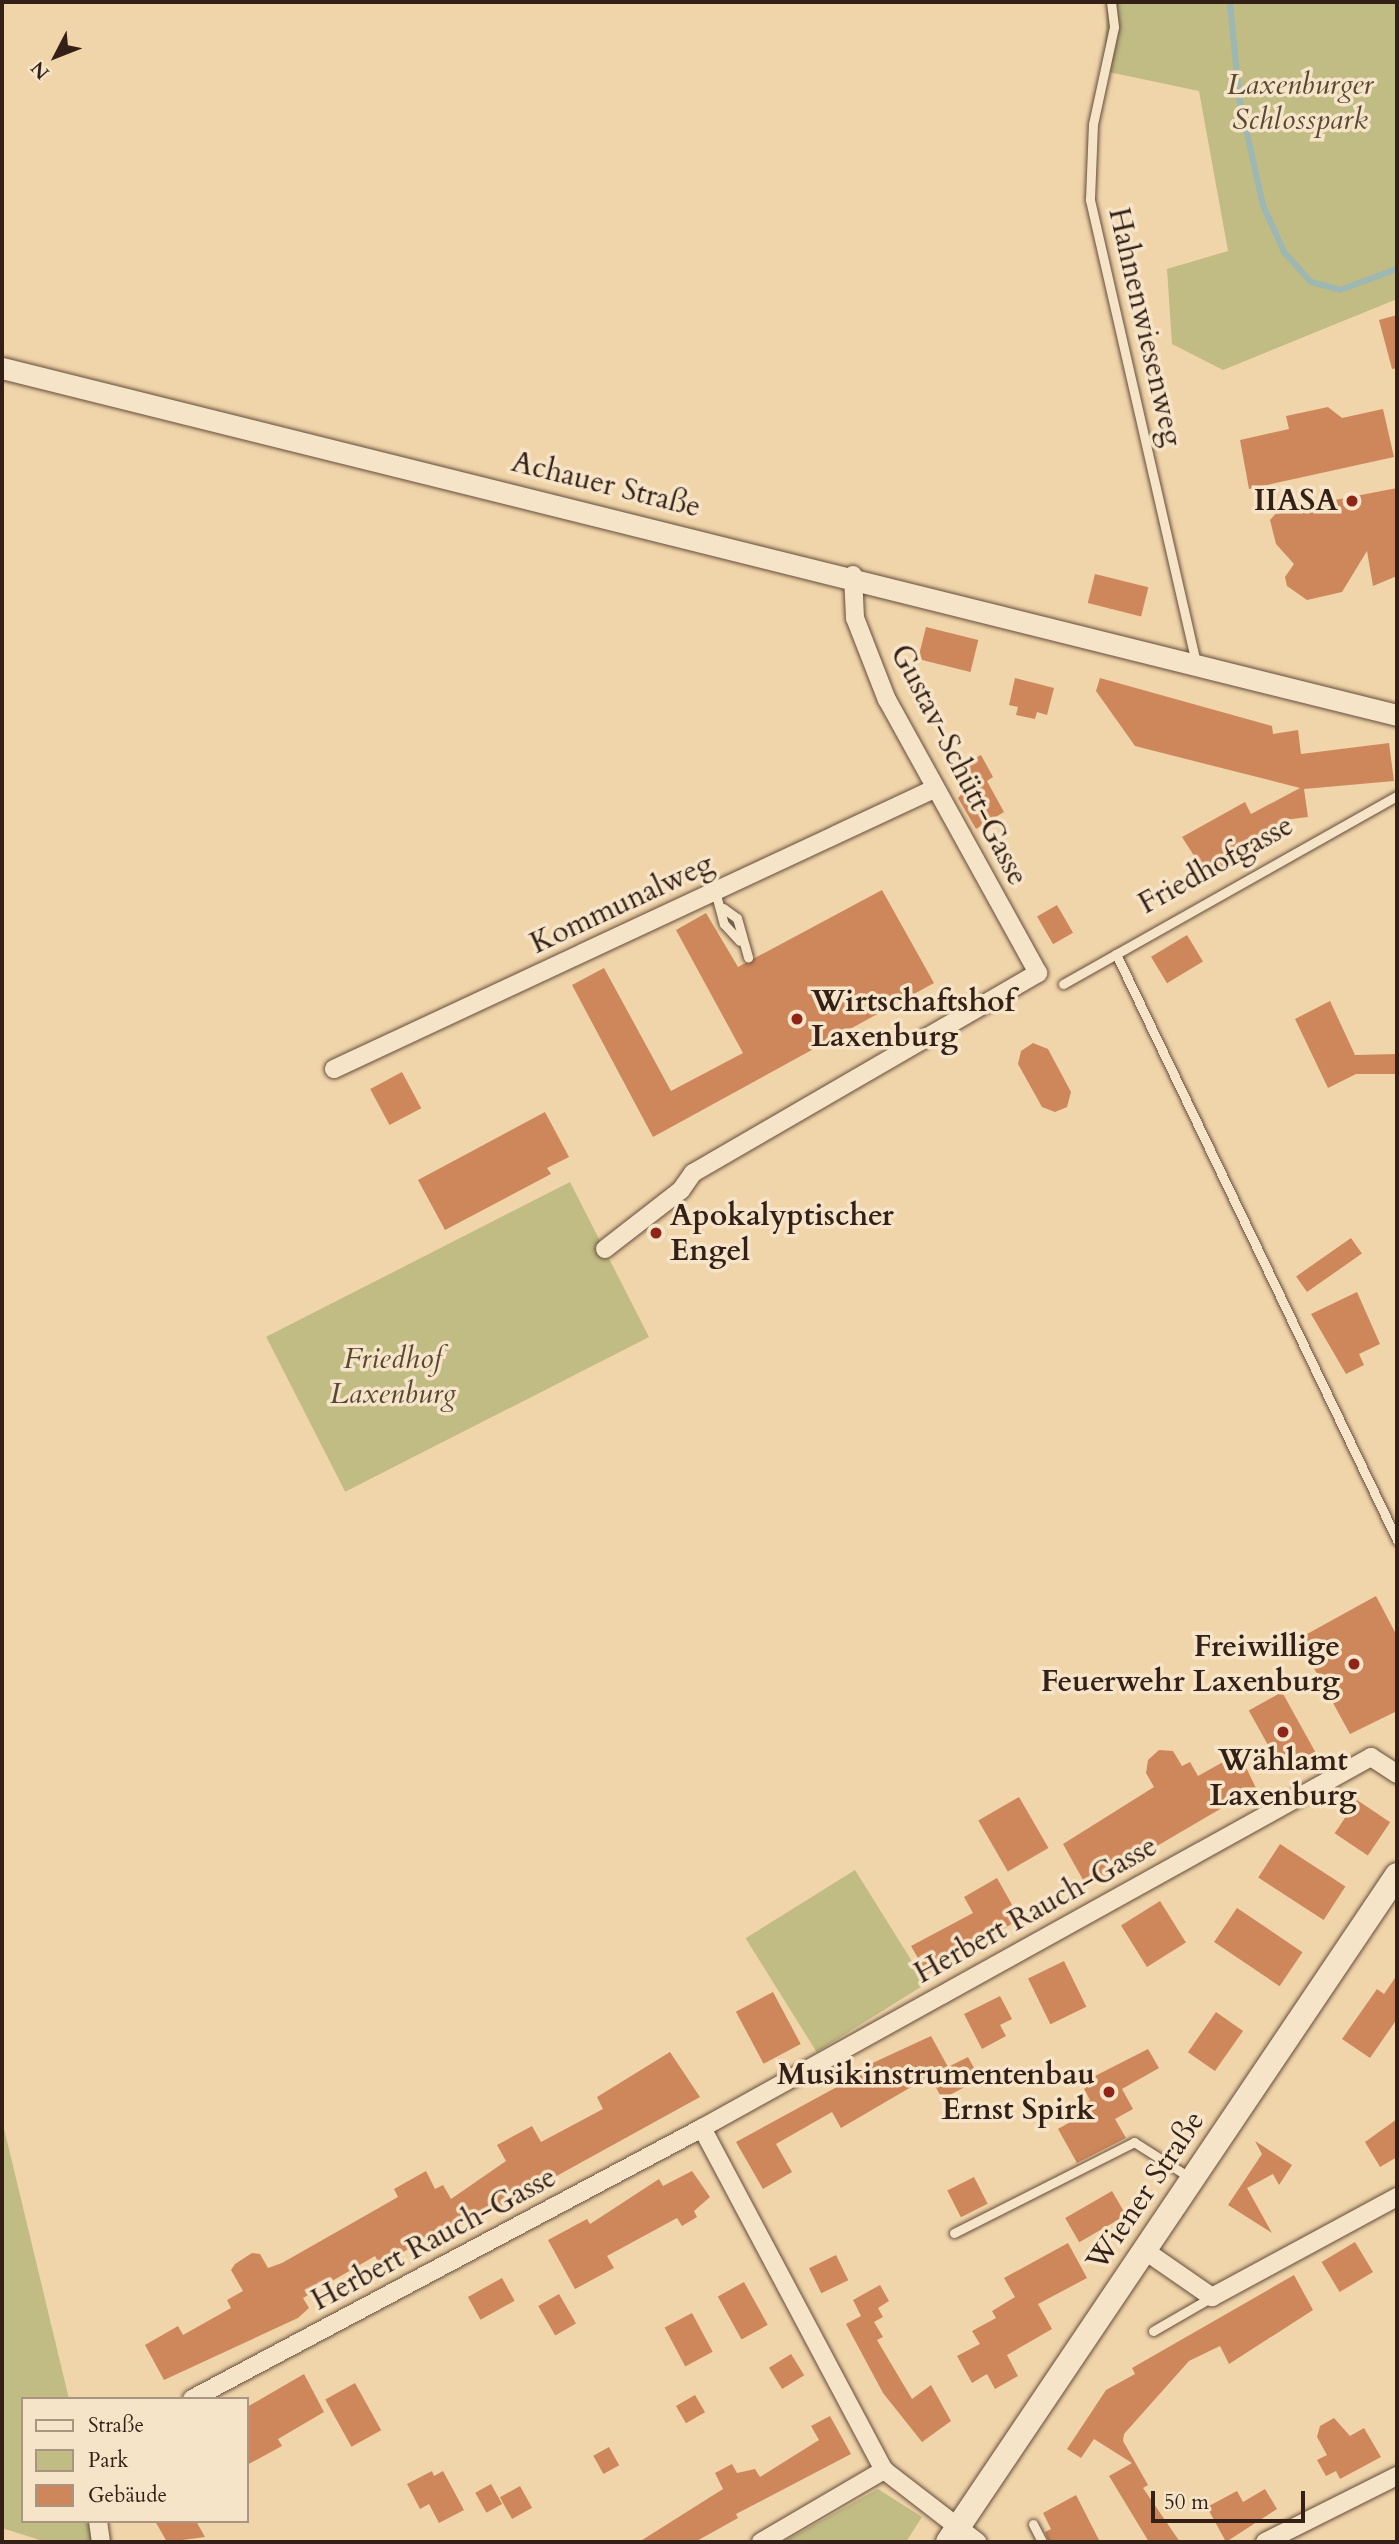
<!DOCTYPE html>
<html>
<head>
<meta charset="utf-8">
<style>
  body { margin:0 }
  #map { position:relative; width:1399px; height:2544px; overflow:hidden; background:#f1d5aa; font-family:Cardo,serif }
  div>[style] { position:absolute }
  .green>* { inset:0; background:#c1bb84; transform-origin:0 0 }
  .stream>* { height:6px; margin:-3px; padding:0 3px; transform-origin:3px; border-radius:3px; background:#9db7b2 }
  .building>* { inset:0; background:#cd875b; transform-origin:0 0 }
  .roads { filter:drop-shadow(0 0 2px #644d3c) drop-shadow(0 0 2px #644d3c) }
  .service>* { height:9px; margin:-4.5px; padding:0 4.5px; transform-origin:4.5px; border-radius:4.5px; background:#f6e4c8 }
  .minor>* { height:18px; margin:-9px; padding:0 9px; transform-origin:9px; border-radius:9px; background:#f6e4c8 }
  .tertiary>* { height:21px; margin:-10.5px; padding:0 10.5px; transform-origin:10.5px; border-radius:10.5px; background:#f6e4c8 }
  .secondary>* { height:24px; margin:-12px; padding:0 12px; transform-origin:12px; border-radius:12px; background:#f6e4c8 }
  .dots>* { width:19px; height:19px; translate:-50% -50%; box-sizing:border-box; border:4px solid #f6e4c8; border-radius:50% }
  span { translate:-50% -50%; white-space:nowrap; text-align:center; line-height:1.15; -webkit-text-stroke:7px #f6e4c8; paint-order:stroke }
  .park-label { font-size:30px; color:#584733; font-style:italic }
  .street-label { font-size:30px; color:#352018 }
  .poi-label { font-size:30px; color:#352018; font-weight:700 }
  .right { translate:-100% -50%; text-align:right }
  .left { translate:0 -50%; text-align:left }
  .frame { position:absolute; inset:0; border:4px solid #352018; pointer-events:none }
  .legend { position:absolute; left:21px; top:2397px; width:228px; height:126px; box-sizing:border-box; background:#f6e4c8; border:2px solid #a99682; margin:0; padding:9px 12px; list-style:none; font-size:21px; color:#352018 }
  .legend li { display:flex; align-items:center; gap:14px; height:35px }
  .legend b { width:35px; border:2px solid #a99682 }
  .north { position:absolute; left:21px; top:21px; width:70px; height:70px; -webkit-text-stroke:5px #f6e4c8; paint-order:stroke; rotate:228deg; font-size:19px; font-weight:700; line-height:28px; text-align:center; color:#352018 }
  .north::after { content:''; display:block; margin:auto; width:24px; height:32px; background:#352018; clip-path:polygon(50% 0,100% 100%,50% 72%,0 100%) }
  .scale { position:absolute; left:1151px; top:2491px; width:154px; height:32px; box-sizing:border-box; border:4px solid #352018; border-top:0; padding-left:9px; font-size:21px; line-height:24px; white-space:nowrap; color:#352018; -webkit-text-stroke:5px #f6e4c8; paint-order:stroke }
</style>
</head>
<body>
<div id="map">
  <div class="green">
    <i style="clip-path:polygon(1107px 2px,1397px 2px,1397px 299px,1223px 370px,1172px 344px,1167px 269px,1228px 251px,1199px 91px,1104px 71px)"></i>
    <i style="left:570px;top:1182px;width:174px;height:341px;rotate:63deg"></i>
    <i style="left:855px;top:1870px;width:134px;height:129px;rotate:58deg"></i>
    <i style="clip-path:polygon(2px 2120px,69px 2399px,23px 2399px,23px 2521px,89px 2521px,92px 2542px,46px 2542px,2px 2528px)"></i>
    <i style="clip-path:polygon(878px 2489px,922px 2517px,906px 2542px,783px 2542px)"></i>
  </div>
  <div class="stream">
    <i style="left:1230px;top:2px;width:95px;rotate:84.6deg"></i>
    <i style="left:1239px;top:97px;width:111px;rotate:77.5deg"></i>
    <i style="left:1263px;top:205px;width:51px;rotate:65.9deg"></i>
    <i style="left:1284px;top:252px;width:40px;rotate:48deg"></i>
    <i style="left:1311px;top:282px;width:30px;rotate:15deg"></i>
    <i style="left:1340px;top:290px;width:61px;rotate:-20.2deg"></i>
  </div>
  <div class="building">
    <i style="clip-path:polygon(1397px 315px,1397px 368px,1392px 369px,1379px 320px)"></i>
    <i style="clip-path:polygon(1328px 407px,1342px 418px,1383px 409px,1394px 457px,1249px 489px,1240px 440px,1289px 429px,1286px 416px)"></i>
    <i style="clip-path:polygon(1397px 488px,1397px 576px,1373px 586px,1367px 551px,1342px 592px,1307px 600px,1287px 586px,1285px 577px,1294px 564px,1276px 544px,1270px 520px,1278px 511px)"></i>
    <i style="left:1095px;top:574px;width:55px;height:30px;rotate:14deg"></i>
    <i style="left:926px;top:627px;width:54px;height:33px;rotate:14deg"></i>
    <i style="clip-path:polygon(1015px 678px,1054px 688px,1047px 715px,1037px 712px,1035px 719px,1016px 715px,1018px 707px,1009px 705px)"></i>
    <i style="clip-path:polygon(1100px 678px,1272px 726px,1273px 734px,1298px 730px,1301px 754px,1389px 743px,1394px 781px,1304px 789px,1308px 817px,1284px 820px,1285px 833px,1207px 876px,1182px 837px,1245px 802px,1251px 814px,1300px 788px,1135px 746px,1096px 691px)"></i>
    <i style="clip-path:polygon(981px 755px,993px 777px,987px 781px,1004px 812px,976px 829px,958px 798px,966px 789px,954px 769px)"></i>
    <i style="clip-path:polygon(882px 890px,934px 983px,653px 1137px,572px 985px,604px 968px,671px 1091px,743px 1053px,676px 930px,706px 913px,738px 967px)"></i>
    <i style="left:1057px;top:905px;width:32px;height:23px;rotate:60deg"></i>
    <i style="left:1187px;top:935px;width:31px;height:42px;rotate:59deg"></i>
    <i style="clip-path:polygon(1330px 1001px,1355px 1055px,1397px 1054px,1397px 1074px,1356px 1074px,1328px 1088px,1295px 1019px)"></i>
    <i style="clip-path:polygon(1033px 1043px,1048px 1049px,1071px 1092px,1067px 1107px,1055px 1112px,1042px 1107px,1018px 1064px,1021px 1051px)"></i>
    <i style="left:402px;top:1072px;width:41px;height:36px;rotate:62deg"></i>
    <i style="clip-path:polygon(545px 1112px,569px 1157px,547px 1168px,551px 1174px,445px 1230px,418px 1180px)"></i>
    <i style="left:1351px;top:1238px;width:19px;height:67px;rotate:55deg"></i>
    <i style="clip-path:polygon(1357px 1292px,1380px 1344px,1359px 1354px,1364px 1365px,1346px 1374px,1311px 1314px)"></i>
    <i style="clip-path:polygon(1376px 1596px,1397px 1636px,1397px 1711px,1350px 1734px,1298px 1639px)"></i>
    <i style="left:1282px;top:1692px;width:71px;height:38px;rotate:61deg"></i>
    <i style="clip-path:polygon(1159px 1750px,1173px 1751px,1182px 1766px,1190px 1762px,1198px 1776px,1239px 1753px,1256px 1788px,1087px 1887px,1063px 1844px,1154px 1787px,1146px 1773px,1148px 1760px)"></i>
    <i style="left:1019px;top:1797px;width:59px;height:47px;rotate:60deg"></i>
    <i style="left:1357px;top:1800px;width:40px;height:40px;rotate:34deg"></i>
    <i style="left:1280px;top:1844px;width:78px;height:40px;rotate:33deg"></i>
    <i style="clip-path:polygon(997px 1878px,1020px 1919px,927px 1974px,911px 1946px,973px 1913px,964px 1897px)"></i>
    <i style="left:1160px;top:1901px;width:49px;height:46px;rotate:58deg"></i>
    <i style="left:1237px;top:1908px;width:79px;height:41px;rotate:34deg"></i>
    <i style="left:1064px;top:1961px;width:51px;height:40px;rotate:64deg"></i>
    <i style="clip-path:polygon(1397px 1975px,1397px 2019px,1370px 2058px,1342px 2039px,1377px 1989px,1384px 1994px)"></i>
    <i style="left:773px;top:1992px;width:59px;height:42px;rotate:62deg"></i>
    <i style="clip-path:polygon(1000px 1996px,1012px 2019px,1000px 2025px,1006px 2036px,982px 2049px,964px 2014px)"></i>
    <i style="left:1216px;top:2012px;width:33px;height:49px;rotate:35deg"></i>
    <i style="clip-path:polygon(931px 2036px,948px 2067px,968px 2057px,980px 2079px,942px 2099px,930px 2076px,841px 2128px,832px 2112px,776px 2144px,792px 2172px,763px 2189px,736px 2142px,868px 2070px,866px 2066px)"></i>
    <i style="clip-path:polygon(1148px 2049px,1159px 2068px,1122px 2089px,1133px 2109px,1115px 2119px,1126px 2138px,1077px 2163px,1058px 2129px,1086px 2113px,1082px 2105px,1090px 2100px,1084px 2089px,1091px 2084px,1089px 2079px)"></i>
    <i style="clip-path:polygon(670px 2052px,700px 2097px,475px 2221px,471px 2214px,380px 2265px,375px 2256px,303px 2298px,309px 2308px,298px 2318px,164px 2380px,145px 2345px,178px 2326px,183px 2335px,231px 2308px,227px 2300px,243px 2291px,231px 2270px,235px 2264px,252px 2253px,260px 2254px,268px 2268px,282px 2263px,398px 2197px,394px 2189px,426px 2171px,435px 2189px,443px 2185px,451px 2199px,506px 2161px,497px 2145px,532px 2126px,541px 2142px,603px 2109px,597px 2097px)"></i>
    <i style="clip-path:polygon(1397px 2119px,1397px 2157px,1380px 2167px,1365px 2142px)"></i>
    <i style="clip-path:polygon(1255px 2141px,1292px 2165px,1279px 2185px,1273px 2174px,1247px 2188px,1272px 2233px,1228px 2205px,1262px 2154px)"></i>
    <i style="clip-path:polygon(692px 2171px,710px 2197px,694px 2211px,697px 2217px,682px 2226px,677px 2218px,607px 2256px,614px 2268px,575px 2289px,548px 2240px,587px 2219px,590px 2224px,659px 2179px,663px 2186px)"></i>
    <i style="left:974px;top:2177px;width:30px;height:30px;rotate:63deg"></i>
    <i style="left:1112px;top:2191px;width:28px;height:54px;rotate:60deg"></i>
    <i style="left:1355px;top:2242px;width:35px;height:39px;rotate:59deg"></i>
    <i style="clip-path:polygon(1068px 2243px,1087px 2278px,1038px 2304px,1052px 2329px,1007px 2355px,1018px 2376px,995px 2389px,987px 2374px,972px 2383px,957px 2356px,980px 2344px,972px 2331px,996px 2318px,992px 2311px,1015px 2297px,1004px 2278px)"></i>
    <i style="left:836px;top:2255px;width:28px;height:30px;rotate:64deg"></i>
    <i style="clip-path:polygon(1294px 2275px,1313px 2310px,1229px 2364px,1220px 2346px,1189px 2361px,1124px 2434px,1123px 2441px,1148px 2485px,1143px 2488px,1180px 2542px,1149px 2542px,1109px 2476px,1132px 2463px,1094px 2439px,1081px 2458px,1067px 2449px,1106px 2390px,1135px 2374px,1132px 2368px)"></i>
    <i style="left:502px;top:2278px;width:26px;height:39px;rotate:61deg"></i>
    <i style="left:744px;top:2282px;width:49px;height:30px;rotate:61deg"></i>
    <i style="clip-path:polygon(880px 2285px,889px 2301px,878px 2308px,883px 2317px,874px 2322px,883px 2337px,877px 2340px,912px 2399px,931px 2385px,951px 2421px,922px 2442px,883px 2393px,846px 2324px,861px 2316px,853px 2300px)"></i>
    <i style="left:559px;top:2294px;width:34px;height:24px;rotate:60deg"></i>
    <i style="left:692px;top:2313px;width:44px;height:31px;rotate:62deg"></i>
    <i style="left:791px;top:2354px;width:25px;height:26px;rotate:58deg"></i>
    <i style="clip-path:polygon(304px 2374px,324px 2412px,278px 2439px,282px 2446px,247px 2465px,247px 2407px)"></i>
    <i style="left:355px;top:2383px;width:54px;height:34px;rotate:61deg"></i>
    <i style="left:695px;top:2395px;width:20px;height:22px;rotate:60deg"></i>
    <i style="clip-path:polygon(830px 2416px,851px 2454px,736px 2514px,738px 2518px,695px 2542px,639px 2542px,723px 2489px,715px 2473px,732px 2464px,737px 2473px,755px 2469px,760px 2477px,819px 2440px,811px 2426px)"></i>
    <i style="clip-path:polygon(1334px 2418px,1350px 2436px,1364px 2428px,1381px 2457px,1340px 2479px,1336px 2471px,1326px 2476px,1317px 2460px,1327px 2455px,1317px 2437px,1320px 2426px)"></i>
    <i style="left:609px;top:2447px;width:21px;height:18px;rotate:61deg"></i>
    <i style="clip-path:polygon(432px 2471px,434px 2476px,443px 2471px,464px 2510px,439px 2523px,429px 2504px,420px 2509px,407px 2484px)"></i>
    <i style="left:491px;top:2484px;width:23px;height:18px;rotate:61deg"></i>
    <i style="left:520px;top:2486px;width:25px;height:23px;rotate:61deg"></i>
    <i style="clip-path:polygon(1265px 2489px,1277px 2509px,1226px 2542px,1207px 2507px,1237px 2491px,1243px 2502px)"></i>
    <i style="clip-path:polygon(1076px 2495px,1100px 2542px,1049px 2542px,1045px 2532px,1051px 2529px,1043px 2513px)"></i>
    <i style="clip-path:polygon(155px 2521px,196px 2521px,205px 2537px,167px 2542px)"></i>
  </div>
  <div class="roads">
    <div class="service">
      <i style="left:1111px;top:2px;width:25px;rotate:83deg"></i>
      <i style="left:1114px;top:27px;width:99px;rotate:102.2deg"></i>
      <i style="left:1093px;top:124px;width:76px;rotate:92.3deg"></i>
      <i style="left:1090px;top:200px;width:472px;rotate:77.1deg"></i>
      <i style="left:715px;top:891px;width:34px;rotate:75deg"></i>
      <i style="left:724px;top:924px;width:23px;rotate:47deg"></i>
      <i style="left:723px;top:908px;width:17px;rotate:36deg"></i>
      <i style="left:737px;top:918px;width:41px;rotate:74.2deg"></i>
      <i style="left:1116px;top:954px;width:650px;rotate:64.38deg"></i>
      <i style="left:1063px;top:984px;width:383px;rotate:-29.4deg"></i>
      <i style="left:954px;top:2233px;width:202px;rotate:-26.8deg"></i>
      <i style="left:1134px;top:2142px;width:69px;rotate:32.5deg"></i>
      <i style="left:1153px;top:2331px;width:68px;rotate:-30deg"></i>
      <i style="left:1033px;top:2524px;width:20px;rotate:63deg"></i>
    </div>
    <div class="minor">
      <i style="left:334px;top:1069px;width:662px;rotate:-25.02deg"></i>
      <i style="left:605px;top:1249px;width:96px;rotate:-37.8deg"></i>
      <i style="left:681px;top:1190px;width:21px;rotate:-55deg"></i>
      <i style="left:693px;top:1173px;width:399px;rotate:-30.1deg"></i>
      <i style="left:1038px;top:973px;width:312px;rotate:-118.9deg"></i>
      <i style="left:887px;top:700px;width:88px;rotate:-111.3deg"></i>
      <i style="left:855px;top:618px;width:43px;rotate:-92.7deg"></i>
      <i style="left:702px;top:2128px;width:387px;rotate:62deg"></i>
      <i style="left:884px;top:2470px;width:118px;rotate:37.7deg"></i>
      <i style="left:1144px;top:2250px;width:83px;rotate:34.7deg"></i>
      <i style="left:1212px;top:2297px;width:210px;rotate:-28.4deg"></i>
      <i style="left:192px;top:2399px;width:578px;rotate:-27.98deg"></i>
      <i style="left:702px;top:2128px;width:765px;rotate:-29.01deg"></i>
      <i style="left:1371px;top:1757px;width:31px;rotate:33deg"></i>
      <i style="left:98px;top:2521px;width:21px;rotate:82deg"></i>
      <i style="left:761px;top:2542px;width:143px;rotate:-30.3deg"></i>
      <i style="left:1265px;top:2542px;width:148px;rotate:-26.6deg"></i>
    </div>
    <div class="tertiary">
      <i style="left:2px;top:368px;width:1438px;rotate:13.97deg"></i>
    </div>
    <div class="secondary">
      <i style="left:948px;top:2542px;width:804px;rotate:-56.05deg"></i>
    </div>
  </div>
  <div class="dots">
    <i style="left:1352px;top:501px;background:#8f2418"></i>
    <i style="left:797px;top:1019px;background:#8f2418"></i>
    <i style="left:656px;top:1233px;background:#8f2418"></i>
    <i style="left:1354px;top:1664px;background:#8f2418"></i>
    <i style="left:1283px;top:1732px;background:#8f2418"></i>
    <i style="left:1109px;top:2092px;background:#8f2418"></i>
  </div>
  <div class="park-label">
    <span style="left:1300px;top:102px">Laxenburger<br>Schlosspark</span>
    <span style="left:393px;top:1376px">Friedhof<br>Laxenburg</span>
  </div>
  <div class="street-label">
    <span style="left:1145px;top:327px;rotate:77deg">Hahnenwiesenweg</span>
    <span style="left:606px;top:485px;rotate:14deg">Achauer Straße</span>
    <span style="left:959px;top:765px;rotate:63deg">Gustav-Schütt-Gasse</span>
    <span style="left:1216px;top:865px;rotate:-29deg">Friedhofgasse</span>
    <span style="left:622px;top:904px;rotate:-25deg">Kommunalweg</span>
    <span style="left:1036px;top:1910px;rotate:-29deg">Herbert Rauch-Gasse</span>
    <span style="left:1146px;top:2191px;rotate:-56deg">Wiener Straße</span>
    <span style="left:434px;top:2239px;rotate:-28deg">Herbert Rauch-Gasse</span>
  </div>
  <div class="poi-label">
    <span class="right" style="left:1338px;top:501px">IIASA</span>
    <span class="left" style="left:811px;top:1019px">Wirtschaftshof<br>Laxenburg</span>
    <span class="left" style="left:670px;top:1233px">Apokalyptischer<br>Engel</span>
    <span class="right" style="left:1340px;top:1664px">Freiwillige<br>Feuerwehr Laxenburg</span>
    <span style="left:1283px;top:1778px">Wählamt<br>Laxenburg</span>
    <span class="right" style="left:1095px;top:2092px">Musikinstrumentenbau<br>Ernst Spirk</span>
  </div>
  <div class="frame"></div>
  <ul class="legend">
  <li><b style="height:9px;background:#f6e4c8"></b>Straße</li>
  <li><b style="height:19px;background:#c1bb84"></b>Park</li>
  <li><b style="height:19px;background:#cd875b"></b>Gebäude</li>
  </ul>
  <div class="north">N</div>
  <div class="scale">50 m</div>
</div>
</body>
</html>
